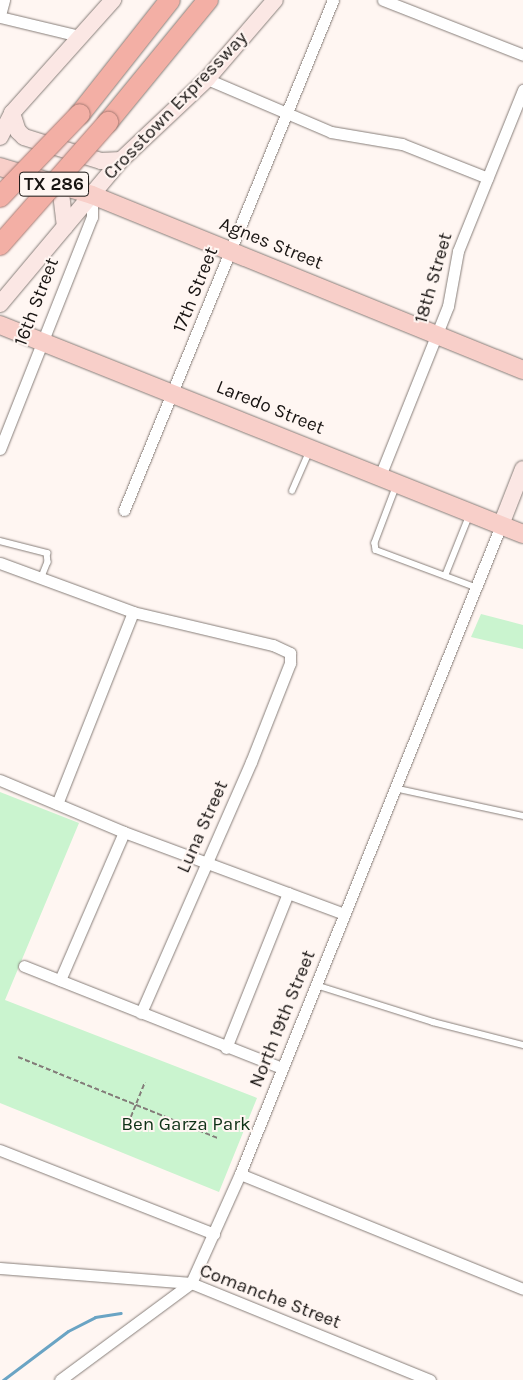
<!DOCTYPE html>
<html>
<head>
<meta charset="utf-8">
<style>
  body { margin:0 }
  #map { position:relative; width:523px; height:1380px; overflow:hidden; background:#fff6f2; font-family:Karla,sans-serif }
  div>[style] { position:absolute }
  .green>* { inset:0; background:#caf4cf }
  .stream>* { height:3px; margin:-1.5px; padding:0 1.5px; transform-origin:1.5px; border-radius:1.5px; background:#6aa4c4 }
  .path>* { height:2px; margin-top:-1px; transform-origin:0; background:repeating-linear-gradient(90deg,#837c79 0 5px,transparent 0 7.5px) }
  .roads { filter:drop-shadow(0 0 1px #877e79) drop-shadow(0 0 1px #877e79) }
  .lane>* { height:5.5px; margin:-2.75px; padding:0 2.75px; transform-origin:2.75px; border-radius:2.75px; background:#fff }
  .street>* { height:11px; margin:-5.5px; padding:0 5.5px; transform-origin:5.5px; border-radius:5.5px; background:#fff }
  .secondary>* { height:16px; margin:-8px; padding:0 8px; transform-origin:8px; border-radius:8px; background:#fbe7e4 }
  .primary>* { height:18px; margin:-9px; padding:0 9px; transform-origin:9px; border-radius:9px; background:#f8cfc9 }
  .highway>* { height:20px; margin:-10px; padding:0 10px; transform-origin:10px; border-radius:10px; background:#f3afa5 }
  .bridges { filter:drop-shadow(0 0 1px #a67972) drop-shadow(0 0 1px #a67972) }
  .highway-bridge>* { height:20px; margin:-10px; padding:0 10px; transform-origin:10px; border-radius:10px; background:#f3afa5 }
  span { translate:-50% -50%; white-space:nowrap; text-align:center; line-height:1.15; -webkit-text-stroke:4px #fff6f2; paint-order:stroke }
  .shield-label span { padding:1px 4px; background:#fff6f2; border:1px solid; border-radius:4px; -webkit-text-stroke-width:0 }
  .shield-label { font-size:18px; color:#181412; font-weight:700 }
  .street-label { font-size:19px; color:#181412 }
  .park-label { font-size:19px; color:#0e3116 }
</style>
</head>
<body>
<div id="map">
  <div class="green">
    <i style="clip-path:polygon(481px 614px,523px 625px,523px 649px,471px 637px)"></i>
    <i style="clip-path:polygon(0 792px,79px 823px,5px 1000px,257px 1098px,219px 1192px,0 1103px)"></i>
  </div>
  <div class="stream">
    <i style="left:3px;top:1380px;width:81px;rotate:-37deg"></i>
    <i style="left:68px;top:1331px;width:30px;rotate:-27deg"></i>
    <i style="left:95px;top:1317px;width:26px;rotate:-9deg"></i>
  </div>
  <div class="path">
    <i style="left:18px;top:1057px;width:215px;rotate:22.1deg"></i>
    <i style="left:128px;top:1124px;width:45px;rotate:-68deg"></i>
  </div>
  <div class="roads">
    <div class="lane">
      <i style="left:397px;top:485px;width:62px;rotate:110.8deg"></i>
      <i style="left:375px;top:543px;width:7px;rotate:82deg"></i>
      <i style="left:376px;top:550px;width:106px;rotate:20.5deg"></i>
      <i style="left:292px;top:491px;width:43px;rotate:-66.4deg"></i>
      <i style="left:0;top:541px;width:49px;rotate:14.3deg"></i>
      <i style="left:47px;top:553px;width:9px;rotate:84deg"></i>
      <i style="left:48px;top:562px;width:18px;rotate:112deg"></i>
      <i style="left:445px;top:576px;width:65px;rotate:-68.2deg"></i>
      <i style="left:394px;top:788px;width:132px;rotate:12.2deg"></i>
      <i style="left:316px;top:985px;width:123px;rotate:17.5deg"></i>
      <i style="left:433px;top:1022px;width:93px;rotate:14.3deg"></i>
    </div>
    <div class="street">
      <i style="left:383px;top:0;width:150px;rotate:21.4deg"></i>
      <i style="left:0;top:15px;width:16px;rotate:-75deg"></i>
      <i style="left:0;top:17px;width:81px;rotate:13.5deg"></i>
      <i style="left:207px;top:79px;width:135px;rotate:23.1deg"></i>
      <i style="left:331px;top:132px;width:72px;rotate:9.6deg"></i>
      <i style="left:402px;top:144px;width:92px;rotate:21.6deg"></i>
      <i style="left:0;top:449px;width:250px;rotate:-68.4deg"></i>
      <i style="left:92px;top:217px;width:22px;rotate:-90deg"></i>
      <i style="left:380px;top:476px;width:183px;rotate:-68.2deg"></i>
      <i style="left:448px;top:306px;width:56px;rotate:-79.7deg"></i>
      <i style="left:458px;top:251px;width:174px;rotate:-68deg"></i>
      <i style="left:124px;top:510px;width:551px;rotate:-67.72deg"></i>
      <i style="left:0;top:563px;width:142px;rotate:20.2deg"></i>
      <i style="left:133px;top:612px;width:144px;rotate:13.3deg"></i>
      <i style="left:273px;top:645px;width:19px;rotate:25deg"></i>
      <i style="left:290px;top:653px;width:10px;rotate:90deg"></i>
      <i style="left:290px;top:663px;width:106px;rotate:111.5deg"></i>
      <i style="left:251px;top:762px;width:274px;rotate:113.7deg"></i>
      <i style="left:0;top:780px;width:134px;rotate:22.8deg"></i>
      <i style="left:124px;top:832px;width:235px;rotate:20.4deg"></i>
      <i style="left:57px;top:804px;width:206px;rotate:-68.4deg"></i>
      <i style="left:24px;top:966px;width:277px;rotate:21.6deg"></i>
      <i style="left:60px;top:980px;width:161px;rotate:-66.6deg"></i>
      <i style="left:226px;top:1048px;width:167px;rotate:-68.2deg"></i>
      <i style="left:0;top:1150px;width:230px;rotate:21.4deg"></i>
      <i style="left:240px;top:1174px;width:305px;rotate:22.1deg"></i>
      <i style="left:0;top:1268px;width:192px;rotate:4.5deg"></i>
      <i style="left:191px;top:1283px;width:258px;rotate:22.1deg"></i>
      <i style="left:60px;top:1380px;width:163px;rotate:-36.5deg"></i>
      <i style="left:191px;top:1283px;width:120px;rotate:-65.8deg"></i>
      <i style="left:240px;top:1174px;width:700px;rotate:-68.09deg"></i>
    </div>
    <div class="secondary">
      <i style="left:12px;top:113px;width:19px;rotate:72deg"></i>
      <i style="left:18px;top:131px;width:8px;rotate:45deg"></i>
      <i style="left:24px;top:137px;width:81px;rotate:17.3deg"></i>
      <i style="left:101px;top:161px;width:20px;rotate:-3deg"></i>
      <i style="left:0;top:137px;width:27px;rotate:-63deg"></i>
      <i style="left:12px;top:113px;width:152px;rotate:-48.2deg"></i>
      <i style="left:60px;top:185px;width:42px;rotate:83.2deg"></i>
      <i style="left:0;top:304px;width:188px;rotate:-50deg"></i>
      <i style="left:121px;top:160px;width:118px;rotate:-43.3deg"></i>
      <i style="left:207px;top:79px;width:104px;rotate:-49.3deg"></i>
      <i style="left:501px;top:525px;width:60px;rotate:-68.6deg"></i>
    </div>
    <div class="primary">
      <i style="left:0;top:167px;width:96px;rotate:16.9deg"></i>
      <i style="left:92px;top:195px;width:465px;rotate:22.1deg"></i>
      <i style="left:0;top:325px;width:563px;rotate:21.78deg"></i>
    </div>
    <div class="highway">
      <i style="left:80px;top:114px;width:145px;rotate:-51.7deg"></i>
      <i style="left:108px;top:122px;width:158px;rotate:-50.7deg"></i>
    </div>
  </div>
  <div class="bridges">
    <div class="highway-bridge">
      <i style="left:0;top:197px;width:115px;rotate:-46.1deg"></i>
      <i style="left:0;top:245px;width:164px;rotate:-48.7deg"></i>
    </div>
  </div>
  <div class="shield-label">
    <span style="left:54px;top:184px">TX 286</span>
  </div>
  <div class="street-label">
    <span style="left:176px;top:106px;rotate:-46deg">Crosstown Expressway</span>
    <span style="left:271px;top:244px;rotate:22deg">Agnes Street</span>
    <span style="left:434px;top:278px;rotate:-74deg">18th Street</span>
    <span style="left:196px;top:290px;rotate:-68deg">17th Street</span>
    <span style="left:37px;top:302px;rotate:-69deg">16th Street</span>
    <span style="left:270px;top:408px;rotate:22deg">Laredo Street</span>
    <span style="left:203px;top:827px;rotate:-66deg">Luna Street</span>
    <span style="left:283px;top:1019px;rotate:-68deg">North 19th Street</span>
    <span style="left:270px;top:1297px;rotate:21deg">Comanche Street</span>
  </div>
  <div class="park-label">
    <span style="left:186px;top:1125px">Ben Garza Park</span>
  </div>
</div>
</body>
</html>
